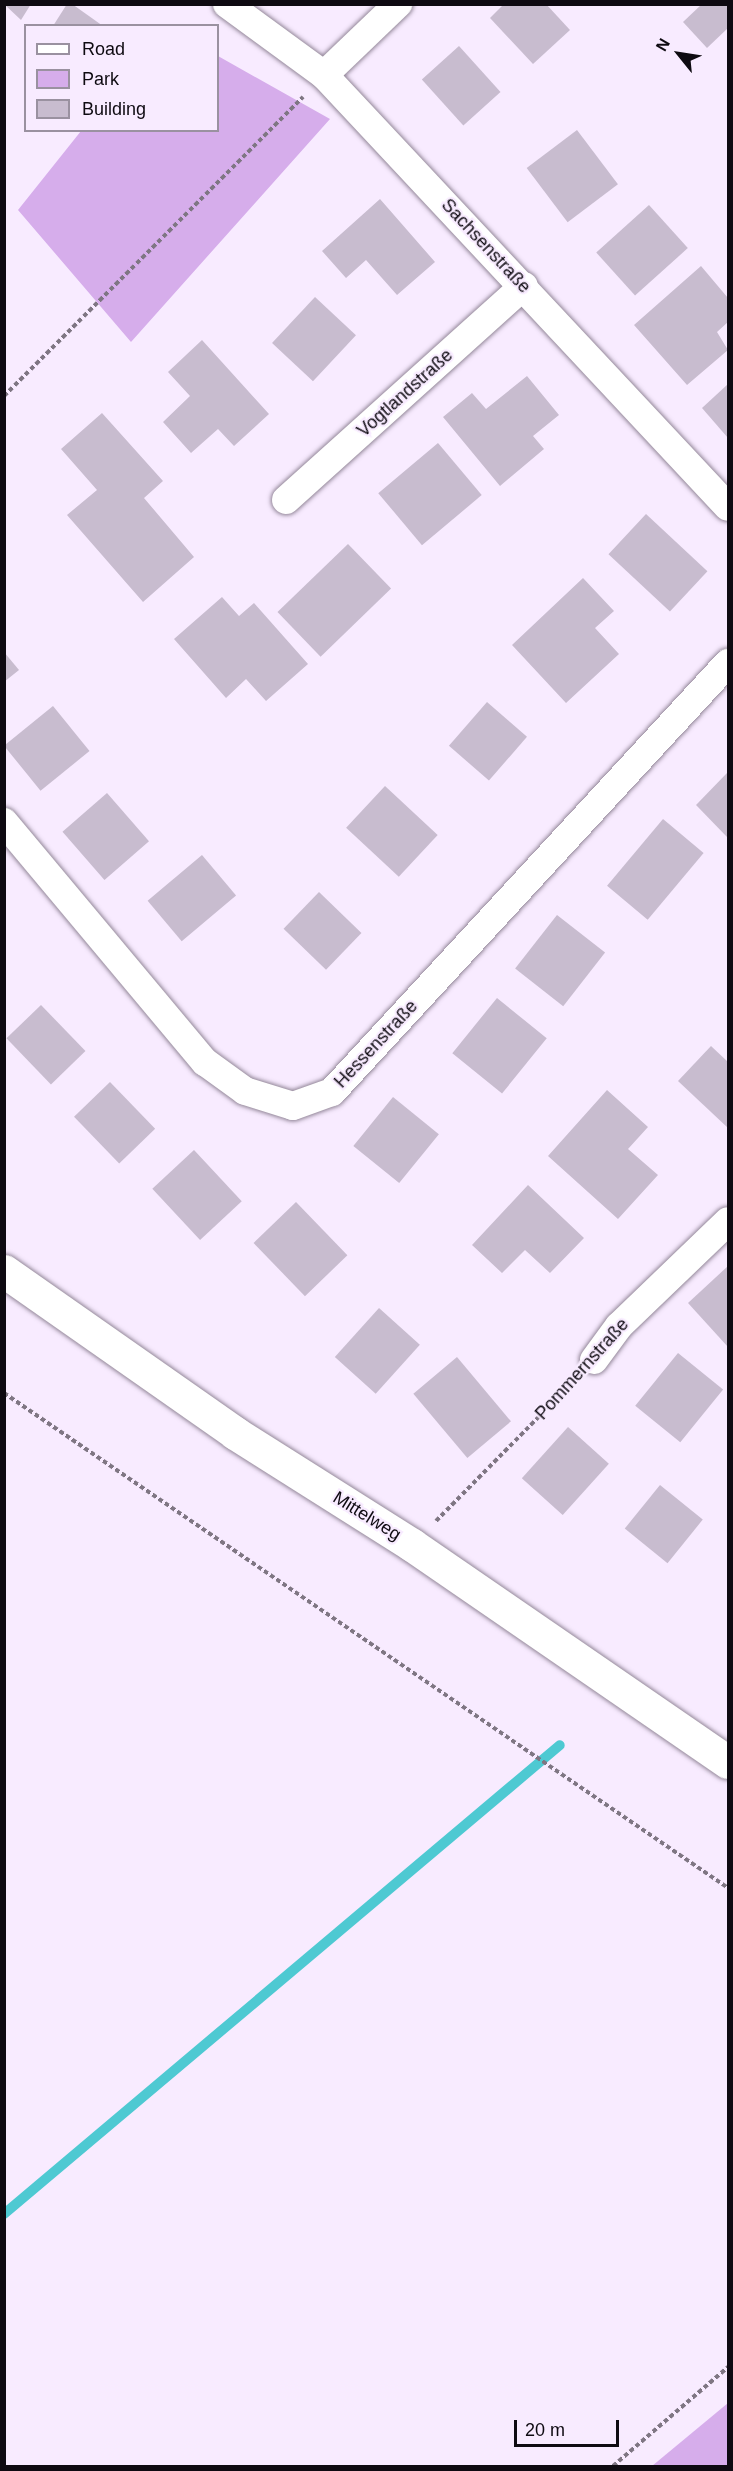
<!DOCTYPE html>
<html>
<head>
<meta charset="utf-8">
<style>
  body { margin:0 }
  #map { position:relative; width:733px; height:2471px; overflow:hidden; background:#f8ebff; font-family:Arial,sans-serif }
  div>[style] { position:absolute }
  .green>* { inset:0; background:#d6adeb }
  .stream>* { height:10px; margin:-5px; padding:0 5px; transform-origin:5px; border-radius:5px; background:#4ec9d2 }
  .building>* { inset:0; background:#c8bccf; transform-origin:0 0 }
  .path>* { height:4px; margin-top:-2px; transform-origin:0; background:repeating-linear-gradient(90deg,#7f7683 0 4.5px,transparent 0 7.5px) }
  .roads { filter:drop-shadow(0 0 2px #94889a) drop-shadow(0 0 2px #94889a) }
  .street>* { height:28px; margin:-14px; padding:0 14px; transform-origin:14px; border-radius:14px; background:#fff }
  .secondary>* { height:33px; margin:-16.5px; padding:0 16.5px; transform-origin:16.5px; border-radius:16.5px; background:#fff }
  span { translate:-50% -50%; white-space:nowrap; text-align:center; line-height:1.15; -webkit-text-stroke:4.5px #f8ebff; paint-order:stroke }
  .street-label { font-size:18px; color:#0e0a11 }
  .frame { position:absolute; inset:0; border:6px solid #0e0a11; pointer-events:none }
  .legend { position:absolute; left:24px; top:24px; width:195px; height:108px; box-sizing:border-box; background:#f8ebff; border:2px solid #9a91a0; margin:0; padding:8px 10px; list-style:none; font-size:18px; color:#0e0a11 }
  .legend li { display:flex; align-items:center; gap:12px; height:30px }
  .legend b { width:30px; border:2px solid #9a91a0 }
  .north { position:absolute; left:649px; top:24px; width:60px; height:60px; -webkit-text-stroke:4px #f8ebff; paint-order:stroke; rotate:300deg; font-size:16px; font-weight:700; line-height:24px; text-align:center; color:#0e0a11 }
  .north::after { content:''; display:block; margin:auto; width:21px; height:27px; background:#0e0a11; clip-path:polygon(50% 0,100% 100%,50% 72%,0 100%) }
  .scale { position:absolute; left:514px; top:2420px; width:105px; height:27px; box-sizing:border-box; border:3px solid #0e0a11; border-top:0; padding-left:8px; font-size:18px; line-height:21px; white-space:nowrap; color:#0e0a11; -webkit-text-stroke:4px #f8ebff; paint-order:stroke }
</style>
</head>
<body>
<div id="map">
  <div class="green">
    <i style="clip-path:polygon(218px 56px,330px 119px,131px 342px,18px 210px,81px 131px,218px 130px)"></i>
    <i style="clip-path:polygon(728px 2403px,728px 2466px,652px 2466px)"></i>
  </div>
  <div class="stream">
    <i style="left:4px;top:2214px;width:727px;rotate:-40.15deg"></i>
  </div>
  <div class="building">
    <i style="clip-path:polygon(4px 4px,31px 4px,21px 20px)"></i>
    <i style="clip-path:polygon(67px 4px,72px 4px,103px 26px,53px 26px)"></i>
    <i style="clip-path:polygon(504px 4px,546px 4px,570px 30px,533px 64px,490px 18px)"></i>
    <i style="clip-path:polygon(702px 4px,728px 4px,728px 28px,707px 48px,683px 22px)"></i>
    <i style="left:459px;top:46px;width:62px;height:50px;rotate:48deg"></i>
    <i style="left:577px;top:130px;width:68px;height:63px;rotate:53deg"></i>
    <i style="clip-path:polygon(380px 199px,435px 262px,397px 295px,366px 260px,346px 278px,322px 251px)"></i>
    <i style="left:649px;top:205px;width:58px;height:71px;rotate:48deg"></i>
    <i style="clip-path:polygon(701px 266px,728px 298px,728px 322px,717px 332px,728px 350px,687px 385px,634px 325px)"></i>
    <i style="left:315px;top:297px;width:56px;height:63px;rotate:43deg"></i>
    <i style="clip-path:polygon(202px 340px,269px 414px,234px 446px,218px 429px,191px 453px,163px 422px,190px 396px,168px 372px)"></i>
    <i style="clip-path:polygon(527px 376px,559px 415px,533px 436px,544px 449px,500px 486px,443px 417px,472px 393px,486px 409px)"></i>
    <i style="clip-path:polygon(728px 384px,728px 438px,702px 408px)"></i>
    <i style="clip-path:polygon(102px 413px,163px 481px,144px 498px,194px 557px,143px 602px,67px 515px,97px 490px,61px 449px)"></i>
    <i style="left:438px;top:443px;width:68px;height:78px;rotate:50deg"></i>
    <i style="left:646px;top:514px;width:84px;height:55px;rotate:43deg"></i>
    <i style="left:348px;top:544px;width:62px;height:98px;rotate:46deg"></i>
    <i style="clip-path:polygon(583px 578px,614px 611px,595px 628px,619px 654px,566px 703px,512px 645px)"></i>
    <i style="clip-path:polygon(222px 597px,239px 616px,254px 603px,308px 664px,266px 701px,246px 679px,226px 698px,174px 639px)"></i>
    <i style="clip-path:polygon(4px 652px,19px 670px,4px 682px)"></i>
    <i style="left:487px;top:702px;width:53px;height:58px;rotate:41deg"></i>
    <i style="left:53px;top:706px;width:58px;height:63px;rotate:51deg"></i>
    <i style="clip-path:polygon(728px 772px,728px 838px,696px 805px)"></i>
    <i style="left:385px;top:786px;width:72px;height:57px;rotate:43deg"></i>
    <i style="left:107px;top:793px;width:64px;height:59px;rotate:49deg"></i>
    <i style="left:663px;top:819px;width:53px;height:87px;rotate:40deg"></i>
    <i style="left:202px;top:855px;width:53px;height:71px;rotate:50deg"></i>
    <i style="left:319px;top:892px;width:59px;height:51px;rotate:44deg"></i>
    <i style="left:557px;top:915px;width:61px;height:68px;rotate:38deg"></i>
    <i style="left:497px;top:998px;width:64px;height:71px;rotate:39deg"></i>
    <i style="left:41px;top:1005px;width:64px;height:48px;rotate:46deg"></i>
    <i style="clip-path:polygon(711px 1046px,728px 1062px,728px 1128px,678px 1081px)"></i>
    <i style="left:110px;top:1082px;width:65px;height:50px;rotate:46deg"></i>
    <i style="clip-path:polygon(607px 1090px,648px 1127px,628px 1149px,658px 1175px,618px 1219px,548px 1156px)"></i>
    <i style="left:393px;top:1097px;width:59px;height:63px;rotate:39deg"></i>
    <i style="left:194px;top:1150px;width:70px;height:57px;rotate:47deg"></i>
    <i style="clip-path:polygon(528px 1185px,584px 1238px,550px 1273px,525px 1250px,502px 1273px,472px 1245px)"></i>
    <i style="left:296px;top:1202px;width:74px;height:59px;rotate:46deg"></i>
    <i style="clip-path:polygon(728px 1266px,728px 1347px,688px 1303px)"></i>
    <i style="left:379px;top:1308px;width:55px;height:66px;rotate:42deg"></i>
    <i style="left:678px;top:1353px;width:58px;height:68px;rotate:39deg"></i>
    <i style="left:457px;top:1357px;width:84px;height:57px;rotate:50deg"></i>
    <i style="left:568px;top:1427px;width:55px;height:69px;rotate:42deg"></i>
    <i style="left:660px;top:1485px;width:55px;height:56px;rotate:39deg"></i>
  </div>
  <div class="path">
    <i style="left:4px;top:396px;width:423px;rotate:-45deg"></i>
    <i style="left:4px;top:1393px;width:877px;rotate:34.36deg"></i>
    <i style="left:436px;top:1521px;width:194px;rotate:-45.4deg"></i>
    <i style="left:613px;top:2466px;width:152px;rotate:-40.7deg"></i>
  </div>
  <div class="roads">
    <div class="street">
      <i style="left:227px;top:4px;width:120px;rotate:36.2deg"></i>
      <i style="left:324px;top:75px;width:591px;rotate:46.92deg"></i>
      <i style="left:324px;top:75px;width:103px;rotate:-43.8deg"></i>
      <i style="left:286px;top:500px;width:320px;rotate:-42deg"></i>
      <i style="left:4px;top:822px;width:313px;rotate:50.1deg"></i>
      <i style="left:205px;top:1062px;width:49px;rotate:35.9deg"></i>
      <i style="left:245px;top:1091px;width:50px;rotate:17.4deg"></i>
      <i style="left:293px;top:1106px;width:41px;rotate:-19.7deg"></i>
      <i style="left:332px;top:1092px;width:584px;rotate:-47.29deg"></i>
      <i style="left:594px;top:1360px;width:42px;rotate:-53.7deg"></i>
      <i style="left:619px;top:1326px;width:151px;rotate:-43.9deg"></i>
    </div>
    <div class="secondary">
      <i style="left:4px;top:1271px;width:282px;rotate:35deg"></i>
      <i style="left:235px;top:1433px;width:209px;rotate:32.3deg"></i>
      <i style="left:412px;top:1545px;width:383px;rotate:34.5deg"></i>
    </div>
  </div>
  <div class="street-label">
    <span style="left:486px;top:246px;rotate:47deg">Sachsenstraße</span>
    <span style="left:405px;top:393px;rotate:-42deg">Vogtlandstraße</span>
    <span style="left:376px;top:1044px;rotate:-47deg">Hessenstraße</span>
    <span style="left:582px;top:1369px;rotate:-48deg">Pommernstraße</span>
    <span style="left:367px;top:1516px;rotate:32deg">Mittelweg</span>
  </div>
  <div class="frame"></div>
  <ul class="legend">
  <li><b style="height:8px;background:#fff"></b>Road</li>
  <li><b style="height:16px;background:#d6adeb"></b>Park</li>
  <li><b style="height:16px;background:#c8bccf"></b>Building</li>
  </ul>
  <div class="north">N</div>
  <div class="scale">20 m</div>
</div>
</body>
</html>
